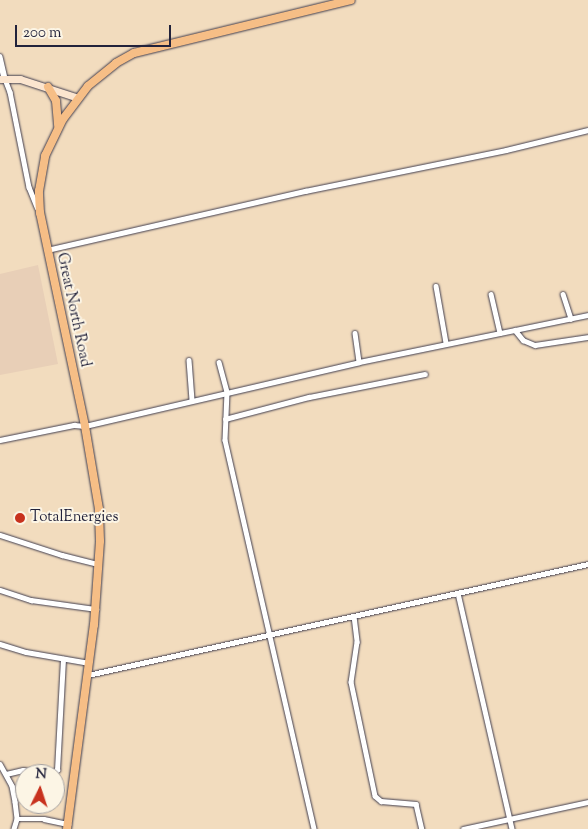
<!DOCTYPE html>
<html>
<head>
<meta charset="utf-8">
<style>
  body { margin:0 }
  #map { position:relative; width:588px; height:829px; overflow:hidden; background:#f2dcbe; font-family:"Sorts Mill Goudy",serif }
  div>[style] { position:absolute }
  .built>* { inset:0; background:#e8cfb7 }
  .roads { filter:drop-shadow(0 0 1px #413e4f) drop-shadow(0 0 1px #413e4f) }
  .minor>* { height:4.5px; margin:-2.25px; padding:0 2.25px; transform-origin:2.25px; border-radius:2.25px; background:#fff }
  .tertiary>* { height:5.5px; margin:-2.75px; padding:0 2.75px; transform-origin:2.75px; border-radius:2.75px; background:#fff }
  .secondary>* { height:7px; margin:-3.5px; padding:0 3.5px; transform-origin:3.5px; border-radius:3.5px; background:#fbe5cf }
  .trunk>* { height:8px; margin:-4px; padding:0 4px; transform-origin:4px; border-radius:4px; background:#f6be86 }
  .dots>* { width:14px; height:14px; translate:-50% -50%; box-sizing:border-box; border:2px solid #fcf5e5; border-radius:50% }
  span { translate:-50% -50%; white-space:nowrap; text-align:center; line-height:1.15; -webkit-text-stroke:4px #fcf5e5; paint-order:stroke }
  .street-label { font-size:15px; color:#22223b }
  .poi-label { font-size:15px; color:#22223b }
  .left { translate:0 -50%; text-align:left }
  .north { position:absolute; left:15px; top:764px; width:50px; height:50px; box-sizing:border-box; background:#fcf5e5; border:1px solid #a5a1a1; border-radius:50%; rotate:4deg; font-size:14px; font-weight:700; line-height:20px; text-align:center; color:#22223b }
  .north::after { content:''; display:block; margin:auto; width:18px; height:22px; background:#c8321e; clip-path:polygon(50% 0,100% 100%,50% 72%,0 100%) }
  .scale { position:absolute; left:15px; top:25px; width:156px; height:22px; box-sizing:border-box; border:2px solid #22223b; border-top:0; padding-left:6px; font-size:15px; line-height:18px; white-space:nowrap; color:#22223b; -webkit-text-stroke:4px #fcf5e5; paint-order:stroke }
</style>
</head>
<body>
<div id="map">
  <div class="built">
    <i style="clip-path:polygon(38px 265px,58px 364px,0 375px,0 274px)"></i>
  </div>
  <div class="roads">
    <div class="minor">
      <i style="left:5px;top:79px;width:14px;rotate:69deg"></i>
      <i style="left:10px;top:92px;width:97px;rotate:78.7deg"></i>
      <i style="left:29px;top:187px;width:22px;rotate:68deg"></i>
      <i style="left:47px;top:250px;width:265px;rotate:-12.9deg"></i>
      <i style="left:305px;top:191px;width:205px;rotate:-11.5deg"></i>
      <i style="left:506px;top:150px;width:84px;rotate:-13.7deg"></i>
      <i style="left:436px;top:286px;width:58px;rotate:80deg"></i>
      <i style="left:491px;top:294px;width:40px;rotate:77deg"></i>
      <i style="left:563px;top:294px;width:26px;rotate:72deg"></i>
      <i style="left:515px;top:330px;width:13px;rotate:51deg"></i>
      <i style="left:523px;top:340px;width:13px;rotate:23deg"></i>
      <i style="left:535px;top:345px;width:54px;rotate:-8.6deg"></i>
      <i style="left:355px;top:333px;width:29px;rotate:82deg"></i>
      <i style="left:189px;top:360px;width:40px;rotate:85.7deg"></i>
      <i style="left:219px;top:362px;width:31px;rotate:75deg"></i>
      <i style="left:227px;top:392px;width:48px;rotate:92.4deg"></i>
      <i style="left:225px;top:440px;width:399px;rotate:77.1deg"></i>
      <i style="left:225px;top:419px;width:87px;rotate:-14.7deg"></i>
      <i style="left:309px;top:397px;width:118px;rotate:-11.2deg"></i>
      <i style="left:0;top:440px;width:76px;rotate:-11.5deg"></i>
      <i style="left:74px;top:425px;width:11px;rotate:5deg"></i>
      <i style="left:85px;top:426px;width:281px;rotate:-13.1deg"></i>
      <i style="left:359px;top:362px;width:234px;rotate:-11.6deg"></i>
      <i style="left:0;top:535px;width:65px;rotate:17.9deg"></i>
      <i style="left:62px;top:555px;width:38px;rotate:14deg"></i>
      <i style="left:0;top:590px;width:33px;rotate:18deg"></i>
      <i style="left:31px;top:600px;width:66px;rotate:7.9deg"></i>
      <i style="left:458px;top:593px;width:242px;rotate:77.1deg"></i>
      <i style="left:354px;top:616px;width:26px;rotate:83deg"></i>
      <i style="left:357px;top:642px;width:40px;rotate:98.5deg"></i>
      <i style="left:351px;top:682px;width:116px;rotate:78.1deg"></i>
      <i style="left:375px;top:796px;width:8px;rotate:40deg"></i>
      <i style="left:381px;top:801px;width:35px;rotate:5deg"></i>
      <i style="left:416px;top:804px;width:26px;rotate:77deg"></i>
      <i style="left:0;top:644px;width:27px;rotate:17deg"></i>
      <i style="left:26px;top:652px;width:64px;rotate:9.9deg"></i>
      <i style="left:88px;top:675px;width:512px;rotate:-12.52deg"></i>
      <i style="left:0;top:764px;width:25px;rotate:61deg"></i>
      <i style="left:12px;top:786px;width:16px;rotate:79deg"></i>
      <i style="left:15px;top:802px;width:17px;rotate:83deg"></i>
      <i style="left:17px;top:819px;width:10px;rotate:107deg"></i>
      <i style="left:6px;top:774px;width:17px;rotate:-13deg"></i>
      <i style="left:23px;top:770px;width:28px;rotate:6deg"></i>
      <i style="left:51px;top:773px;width:7px;rotate:-27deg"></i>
      <i style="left:57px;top:770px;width:111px;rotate:-86.9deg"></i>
      <i style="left:17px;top:819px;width:27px"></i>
      <i style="left:44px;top:819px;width:25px;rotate:12deg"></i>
      <i style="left:463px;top:829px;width:128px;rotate:-12.2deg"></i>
    </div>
    <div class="tertiary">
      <i style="left:0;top:57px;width:23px;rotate:77deg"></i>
    </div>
    <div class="secondary">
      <i style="left:0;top:79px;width:20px"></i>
      <i style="left:20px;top:79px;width:61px;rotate:18.1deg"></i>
    </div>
    <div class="trunk">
      <i style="left:48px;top:87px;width:16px;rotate:60deg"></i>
      <i style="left:56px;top:101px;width:25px;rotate:85deg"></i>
      <i style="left:67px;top:829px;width:206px;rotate:-82.5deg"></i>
      <i style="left:94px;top:625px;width:84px;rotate:-85.9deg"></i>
      <i style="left:100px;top:541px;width:32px;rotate:-92deg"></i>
      <i style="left:99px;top:509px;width:84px;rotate:-99.6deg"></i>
      <i style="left:85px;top:426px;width:218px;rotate:-101.9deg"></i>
      <i style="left:40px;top:213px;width:22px;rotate:-93deg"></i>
      <i style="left:39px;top:191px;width:36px;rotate:-80deg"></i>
      <i style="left:45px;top:156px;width:41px;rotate:-64.1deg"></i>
      <i style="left:63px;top:119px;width:41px;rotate:-52.9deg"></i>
      <i style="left:88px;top:86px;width:36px;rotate:-39deg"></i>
      <i style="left:116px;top:63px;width:21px;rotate:-29deg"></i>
      <i style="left:134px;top:53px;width:223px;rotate:-13.7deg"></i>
    </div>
  </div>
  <div class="dots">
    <i style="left:20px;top:518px;background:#c8321e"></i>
  </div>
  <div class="street-label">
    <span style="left:73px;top:310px;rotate:78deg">Great North Road</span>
  </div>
  <div class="poi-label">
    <span class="left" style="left:30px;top:518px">TotalEnergies</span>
  </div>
  <div class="north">N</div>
  <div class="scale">200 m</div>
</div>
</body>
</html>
